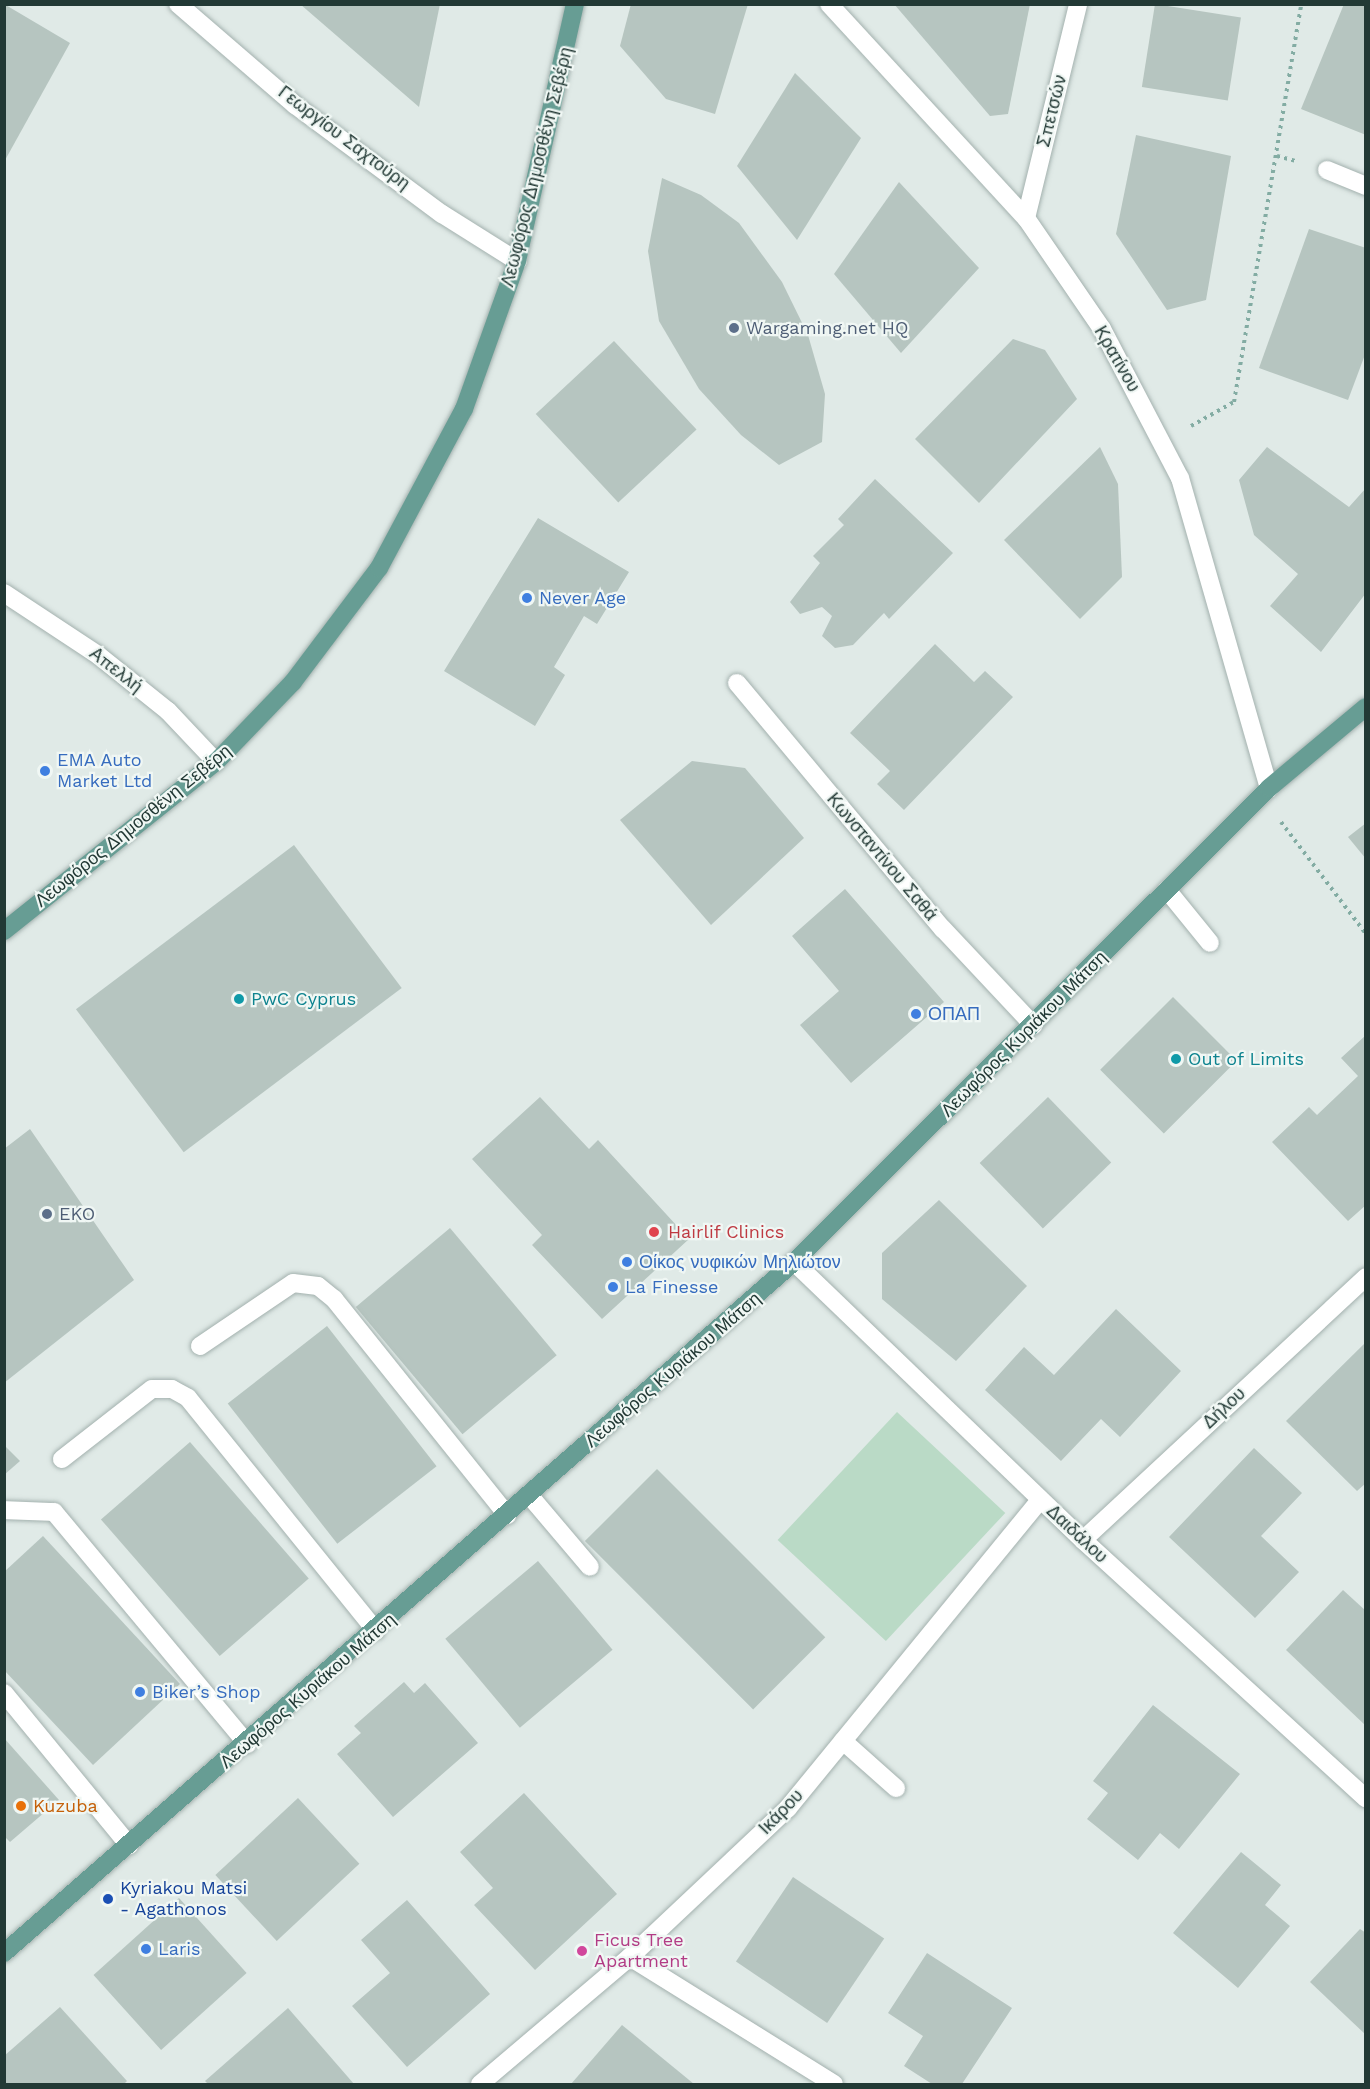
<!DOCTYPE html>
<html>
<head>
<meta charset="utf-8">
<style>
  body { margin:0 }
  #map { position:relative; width:1370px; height:2089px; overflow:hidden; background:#e0eae7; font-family:"Work Sans",sans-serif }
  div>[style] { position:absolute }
  .green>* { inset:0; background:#badac6; transform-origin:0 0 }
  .building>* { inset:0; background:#b6c5c0; transform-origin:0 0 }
  .path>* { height:4px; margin-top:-2px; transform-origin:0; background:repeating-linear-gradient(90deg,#83aca3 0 3px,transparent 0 7.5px) }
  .roads { filter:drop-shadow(0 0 2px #a3b1ae) drop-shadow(0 0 2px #a3b1ae) }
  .minor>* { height:18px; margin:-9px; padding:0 9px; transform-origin:9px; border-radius:9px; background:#fff }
  .major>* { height:18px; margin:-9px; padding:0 9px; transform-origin:9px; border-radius:9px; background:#679d94 }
  .dots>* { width:16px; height:16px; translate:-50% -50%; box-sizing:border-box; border:3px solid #f0f7f4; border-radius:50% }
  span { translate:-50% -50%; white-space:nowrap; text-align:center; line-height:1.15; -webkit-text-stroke:4.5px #f0f7f4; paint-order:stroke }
  .street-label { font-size:18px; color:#223935 }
  .service-label { font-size:18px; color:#4e5e75 }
  .left { translate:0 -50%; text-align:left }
  .shop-label { font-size:18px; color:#366cbe }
  .culture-label { font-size:18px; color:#0d838f }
  .health-label { font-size:18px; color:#be3a42 }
  .food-label { font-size:18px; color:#c56008 }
  .transit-label { font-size:18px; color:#164399 }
  .hotel-label { font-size:18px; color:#b23c85 }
  .frame { position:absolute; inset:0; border:6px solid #223935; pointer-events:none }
</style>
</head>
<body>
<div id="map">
  <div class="green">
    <i style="left:897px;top:1412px;width:148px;height:175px;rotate:43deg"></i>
  </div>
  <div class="building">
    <i style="clip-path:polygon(4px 4px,70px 43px,4px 162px)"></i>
    <i style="clip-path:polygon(300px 4px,440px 4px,419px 107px)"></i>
    <i style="clip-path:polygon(631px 4px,748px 4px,715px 114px,666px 99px,620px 46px)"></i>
    <i style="clip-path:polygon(894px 4px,1030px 4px,1008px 114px,990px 116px)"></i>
    <i style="left:1155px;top:4px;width:87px;height:84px;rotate:9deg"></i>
    <i style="clip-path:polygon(1344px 4px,1366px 4px,1366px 135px,1301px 109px)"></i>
    <i style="clip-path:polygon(795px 73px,861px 138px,797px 240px,737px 166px)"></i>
    <i style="clip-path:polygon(1136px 135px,1231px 156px,1206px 300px,1167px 310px,1116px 234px)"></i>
    <i style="clip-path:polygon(662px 178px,701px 195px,739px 223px,782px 282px,808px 335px,825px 394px,822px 442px,779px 465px,741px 435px,699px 389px,659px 321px,648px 251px)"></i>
    <i style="clip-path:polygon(899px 182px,979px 268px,901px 353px,834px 274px)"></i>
    <i style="clip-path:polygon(1309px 229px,1366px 248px,1366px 352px,1348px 400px,1259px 368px)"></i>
    <i style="clip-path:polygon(1013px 339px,1045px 350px,1077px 399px,979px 503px,915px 439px)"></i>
    <i style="left:614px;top:341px;width:121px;height:107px;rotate:47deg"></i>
    <i style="clip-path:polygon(1100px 447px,1118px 484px,1122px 577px,1080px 619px,1004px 540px)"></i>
    <i style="clip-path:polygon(1267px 447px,1349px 507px,1366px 488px,1366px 593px,1321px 652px,1270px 606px,1298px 574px,1254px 535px,1239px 480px)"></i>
    <i style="clip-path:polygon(875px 479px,953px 553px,889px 619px,884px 613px,853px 645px,835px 648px,822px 636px,832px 616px,822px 607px,800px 614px,790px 602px,820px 563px,813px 556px,844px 525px,838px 519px)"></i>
    <i style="clip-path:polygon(538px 518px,629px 572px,597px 624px,584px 616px,554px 667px,565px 675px,535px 726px,444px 671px)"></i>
    <i style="clip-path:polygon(935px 644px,974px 682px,985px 671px,1013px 697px,904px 810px,877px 784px,890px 771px,850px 733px)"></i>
    <i style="clip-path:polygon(692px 761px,745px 768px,804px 838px,711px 925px,620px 820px)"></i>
    <i style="clip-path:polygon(1366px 823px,1366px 859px,1348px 837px)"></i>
    <i style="left:294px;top:845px;width:179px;height:273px;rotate:53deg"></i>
    <i style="clip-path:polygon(845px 889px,944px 1002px,851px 1083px,800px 1025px,839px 991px,792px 936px)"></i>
    <i style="left:1173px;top:997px;width:90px;height:103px;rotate:45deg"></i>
    <i style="clip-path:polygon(1366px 1035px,1366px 1205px,1348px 1221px,1272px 1142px,1309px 1107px,1317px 1115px,1358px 1076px,1341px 1058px)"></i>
    <i style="clip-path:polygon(540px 1097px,589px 1149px,598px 1140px,689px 1239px,602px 1319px,532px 1245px,542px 1235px,472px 1159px)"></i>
    <i style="left:1048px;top:1097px;width:91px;height:95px;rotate:46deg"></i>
    <i style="clip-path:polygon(30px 1129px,134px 1280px,4px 1383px,4px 1149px)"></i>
    <i style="clip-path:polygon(939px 1200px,1027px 1286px,956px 1361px,882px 1299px,882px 1253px)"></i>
    <i style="left:450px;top:1228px;width:166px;height:123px;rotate:50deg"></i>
    <i style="clip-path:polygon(1116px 1309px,1181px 1371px,1120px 1437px,1101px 1419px,1061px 1461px,985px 1390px,1024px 1347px,1054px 1375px)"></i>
    <i style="left:327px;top:1326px;width:178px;height:126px;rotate:52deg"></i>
    <i style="clip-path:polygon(1366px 1342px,1366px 1483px,1357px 1491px,1286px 1421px)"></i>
    <i style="left:190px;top:1442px;width:181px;height:118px;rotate:49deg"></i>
    <i style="clip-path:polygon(4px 1445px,20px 1461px,4px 1475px)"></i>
    <i style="clip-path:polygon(1254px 1448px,1302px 1493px,1261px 1536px,1299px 1572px,1255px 1618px,1169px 1537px)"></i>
    <i style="left:657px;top:1469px;width:238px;height:102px;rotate:45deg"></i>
    <i style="clip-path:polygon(43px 1536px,180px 1684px,93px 1765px,4px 1670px,4px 1572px)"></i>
    <i style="left:538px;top:1561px;width:116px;height:121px;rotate:50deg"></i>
    <i style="clip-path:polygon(1343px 1590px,1366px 1611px,1366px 1726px,1286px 1650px)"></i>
    <i style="clip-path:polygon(404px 1682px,414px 1693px,425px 1683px,478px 1743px,393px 1817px,337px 1754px,361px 1733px,354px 1726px)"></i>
    <i style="clip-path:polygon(1153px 1705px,1240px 1774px,1179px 1849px,1160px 1833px,1138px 1860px,1087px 1819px,1108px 1793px,1093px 1781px)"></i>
    <i style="clip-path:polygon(4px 1738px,59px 1800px,10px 1842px,4px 1836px)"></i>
    <i style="clip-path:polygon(524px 1793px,617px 1894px,535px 1970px,474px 1905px,493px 1888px,460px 1852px)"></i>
    <i style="left:298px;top:1798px;width:90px;height:113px;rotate:47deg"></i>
    <i style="clip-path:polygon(1241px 1852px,1281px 1885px,1265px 1905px,1290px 1926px,1238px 1988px,1173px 1933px)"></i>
    <i style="left:793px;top:1877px;width:110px;height:102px;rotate:34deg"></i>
    <i style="left:179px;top:1898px;width:101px;height:115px;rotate:48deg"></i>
    <i style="clip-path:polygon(407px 1900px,490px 1994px,407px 2067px,352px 2006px,390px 1973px,361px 1940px)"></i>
    <i style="clip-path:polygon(1360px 1929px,1366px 1933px,1366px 2035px,1310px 1982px)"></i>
    <i style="clip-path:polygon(927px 1953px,1012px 2008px,962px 2084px,932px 2084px,904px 2066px,923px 2036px,888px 2013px)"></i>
    <i style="clip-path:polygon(60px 2007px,127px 2081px,124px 2084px,4px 2084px,4px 2056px)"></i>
    <i style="clip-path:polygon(288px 2008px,354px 2084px,208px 2084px,205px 2081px)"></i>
    <i style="clip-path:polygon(622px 2025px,694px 2084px,571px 2084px)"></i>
  </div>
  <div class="path">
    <i style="left:1277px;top:156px;width:20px;rotate:15deg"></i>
    <i style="left:1191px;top:426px;width:49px;rotate:-29.2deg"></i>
    <i style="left:1234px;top:402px;width:404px;rotate:-80.4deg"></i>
    <i style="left:1281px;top:822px;width:141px;rotate:52.8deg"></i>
  </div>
  <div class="roads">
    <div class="minor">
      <i style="left:178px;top:4px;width:155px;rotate:40.8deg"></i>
      <i style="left:295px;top:105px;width:183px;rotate:36.6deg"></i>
      <i style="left:442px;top:214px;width:89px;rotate:32.1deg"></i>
      <i style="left:829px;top:4px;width:291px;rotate:47.4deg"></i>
      <i style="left:1026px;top:218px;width:135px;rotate:55.6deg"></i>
      <i style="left:1102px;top:329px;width:168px;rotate:62.4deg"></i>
      <i style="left:1180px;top:478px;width:323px;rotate:74deg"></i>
      <i style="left:1327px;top:170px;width:42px;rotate:22.3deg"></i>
      <i style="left:1026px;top:218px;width:220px;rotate:-76.3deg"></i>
      <i style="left:4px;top:593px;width:113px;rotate:33.4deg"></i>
      <i style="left:98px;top:655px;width:90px;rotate:38.7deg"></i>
      <i style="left:168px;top:711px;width:70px;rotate:46.7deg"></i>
      <i style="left:737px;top:683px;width:321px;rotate:50.1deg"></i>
      <i style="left:943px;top:929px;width:132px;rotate:46.8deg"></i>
      <i style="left:1167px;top:890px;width:68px;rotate:50.9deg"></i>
      <i style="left:794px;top:1262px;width:401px;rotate:43.9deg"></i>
      <i style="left:1083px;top:1540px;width:383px;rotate:42.4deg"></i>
      <i style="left:200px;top:1346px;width:112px;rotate:-34.1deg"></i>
      <i style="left:293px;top:1283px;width:25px;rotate:7deg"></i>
      <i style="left:318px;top:1286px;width:21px;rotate:39deg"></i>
      <i style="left:334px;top:1299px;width:277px;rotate:51.3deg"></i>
      <i style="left:62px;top:1459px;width:114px;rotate:-37.9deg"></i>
      <i style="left:152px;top:1389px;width:20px"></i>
      <i style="left:172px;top:1389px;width:18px;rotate:29deg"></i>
      <i style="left:188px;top:1398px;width:299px;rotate:51.1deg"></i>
      <i style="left:529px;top:1495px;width:94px;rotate:49.7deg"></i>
      <i style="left:4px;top:1510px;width:50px;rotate:2.3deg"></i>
      <i style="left:54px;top:1512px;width:302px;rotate:50.2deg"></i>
      <i style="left:1083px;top:1540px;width:386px;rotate:-42.9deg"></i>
      <i style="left:4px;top:1693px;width:197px;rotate:50.6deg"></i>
      <i style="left:843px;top:1741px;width:71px;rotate:41.6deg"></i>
      <i style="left:630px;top:1957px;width:240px;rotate:31.9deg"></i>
      <i style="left:480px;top:2084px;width:197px;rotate:-40.3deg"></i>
      <i style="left:630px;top:1957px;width:217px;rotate:-43.3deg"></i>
      <i style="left:788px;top:1808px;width:398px;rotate:-50.7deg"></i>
    </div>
    <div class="major">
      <i style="left:4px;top:931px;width:271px;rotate:-38.6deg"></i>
      <i style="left:216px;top:762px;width:111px;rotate:-46.1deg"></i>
      <i style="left:293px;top:682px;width:143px;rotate:-53deg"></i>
      <i style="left:379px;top:568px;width:180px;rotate:-61.9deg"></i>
      <i style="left:464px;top:409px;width:157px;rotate:-70.3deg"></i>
      <i style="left:517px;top:261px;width:263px;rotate:-77.3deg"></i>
      <i style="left:4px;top:1953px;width:1050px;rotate:-41.18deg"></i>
      <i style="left:794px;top:1262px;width:671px;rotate:-44.94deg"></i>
      <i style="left:1269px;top:788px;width:126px;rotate:-39.9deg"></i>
    </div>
  </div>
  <div class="dots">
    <i style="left:734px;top:328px;background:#5c6f8a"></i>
    <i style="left:527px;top:598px;background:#3f7fe0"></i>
    <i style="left:45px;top:771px;background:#3f7fe0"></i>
    <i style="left:239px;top:999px;background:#0f9aa8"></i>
    <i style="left:916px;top:1014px;background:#3f7fe0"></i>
    <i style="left:1176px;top:1059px;background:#0f9aa8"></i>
    <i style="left:47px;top:1214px;background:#5c6f8a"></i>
    <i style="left:654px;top:1232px;background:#e0444e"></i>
    <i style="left:627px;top:1262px;background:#3f7fe0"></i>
    <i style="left:613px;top:1287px;background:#3f7fe0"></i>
    <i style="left:140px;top:1692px;background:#3f7fe0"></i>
    <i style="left:21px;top:1806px;background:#e8710a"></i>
    <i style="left:108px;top:1899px;background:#1a4fb4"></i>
    <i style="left:146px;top:1949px;background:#3f7fe0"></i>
    <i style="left:582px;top:1951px;background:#d1479c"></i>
  </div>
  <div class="street-label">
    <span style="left:1052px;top:111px;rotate:-76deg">Σπετσών</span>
    <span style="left:344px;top:138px;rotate:37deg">Γεωργίου Σαχτούρη</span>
    <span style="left:537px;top:167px;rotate:-76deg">Λεωφόρος Δημοσθένη Σεβέρη</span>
    <span style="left:1117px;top:359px;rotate:60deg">Κρατίνου</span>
    <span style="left:116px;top:670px;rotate:38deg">Απελλή</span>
    <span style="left:133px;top:826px;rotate:-39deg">Λεωφόρος Δημοσθένη Σεβέρη</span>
    <span style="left:882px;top:857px;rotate:50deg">Κωνσταντίνου Σαθά</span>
    <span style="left:1024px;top:1034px;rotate:-45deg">Λεωφόρος Κυριάκου Μάτση</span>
    <span style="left:673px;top:1370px;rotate:-41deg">Λεωφόρος Κυριάκου Μάτση</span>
    <span style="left:1224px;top:1408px;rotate:-43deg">Δήλου</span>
    <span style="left:1077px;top:1534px;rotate:43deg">Δαιδάλου</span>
    <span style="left:308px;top:1691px;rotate:-41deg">Λεωφόρος Κυριάκου Μάτση</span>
    <span style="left:781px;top:1812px;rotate:-46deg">Ικάρου</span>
  </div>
  <div class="service-label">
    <span class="left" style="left:746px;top:328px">Wargaming.net HQ</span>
    <span class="left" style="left:59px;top:1214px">EKO</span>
  </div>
  <div class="shop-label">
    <span class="left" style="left:539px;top:598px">Never Age</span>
    <span class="left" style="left:57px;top:771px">EMA Auto<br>Market Ltd</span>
    <span class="left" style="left:928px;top:1014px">ΟΠΑΠ</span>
    <span class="left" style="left:639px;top:1262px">Οίκος νυφικών Μηλιώτον</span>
    <span class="left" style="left:625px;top:1287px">La Finesse</span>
    <span class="left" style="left:152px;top:1692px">Biker’s Shop</span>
    <span class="left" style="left:158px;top:1949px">Laris</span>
  </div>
  <div class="culture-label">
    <span class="left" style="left:251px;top:999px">PwC Cyprus</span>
    <span class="left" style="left:1188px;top:1059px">Out of Limits</span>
  </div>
  <div class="health-label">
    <span class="left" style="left:668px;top:1232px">Hairlif Clinics</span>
  </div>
  <div class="food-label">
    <span class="left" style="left:33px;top:1806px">Kuzuba</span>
  </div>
  <div class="transit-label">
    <span class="left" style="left:120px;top:1899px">Kyriakou Matsi<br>- Agathonos</span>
  </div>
  <div class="hotel-label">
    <span class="left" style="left:594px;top:1951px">Ficus Tree<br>Apartment</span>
  </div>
  <div class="frame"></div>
</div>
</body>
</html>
